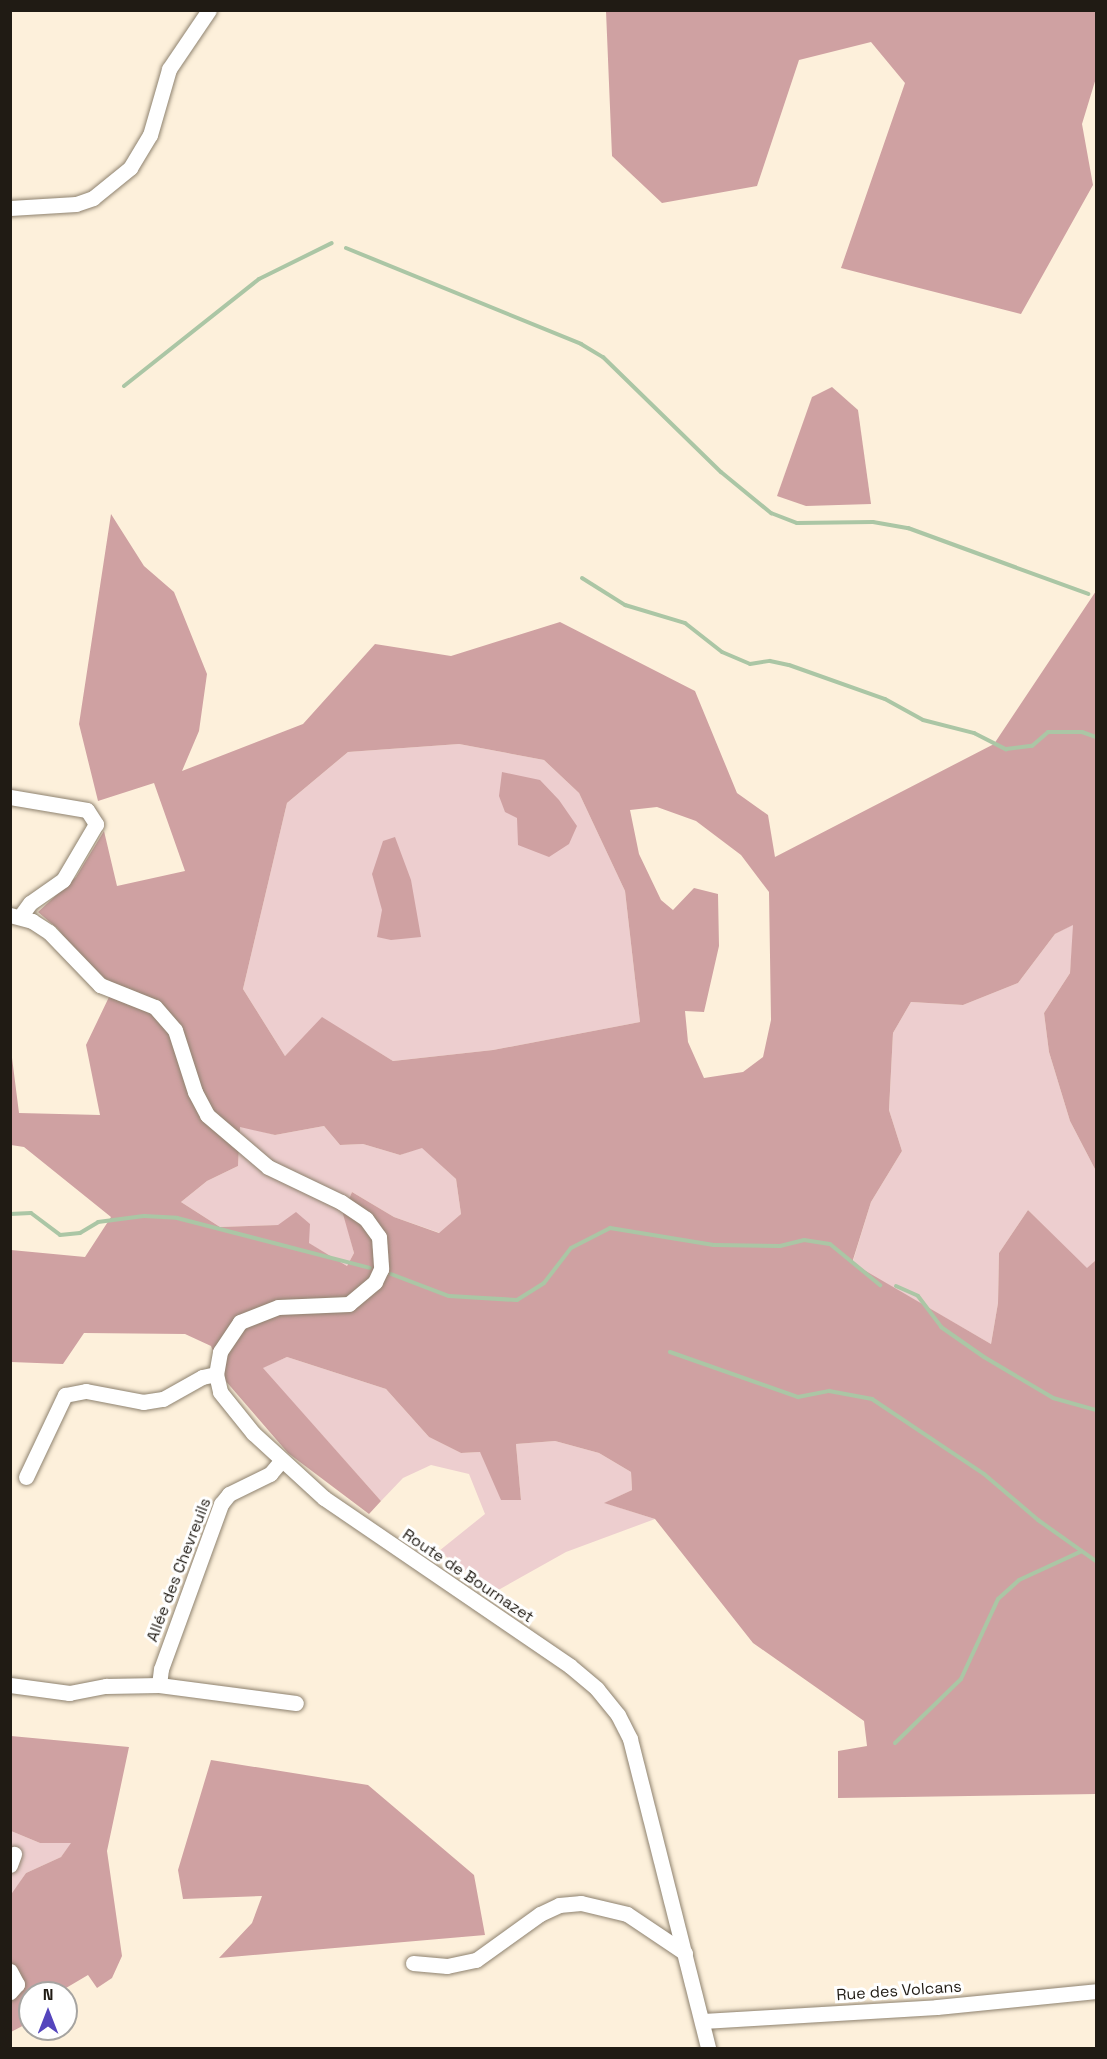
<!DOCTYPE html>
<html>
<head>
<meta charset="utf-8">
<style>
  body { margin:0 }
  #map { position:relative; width:1107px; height:2059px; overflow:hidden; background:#fdf0db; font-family:"Space Grotesk",sans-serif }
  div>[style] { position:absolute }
  .green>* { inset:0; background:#edcecf }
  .forest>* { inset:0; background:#cfa1a2 }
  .stream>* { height:4px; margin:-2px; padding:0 2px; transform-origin:2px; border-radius:2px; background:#abc6a5 }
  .roads { filter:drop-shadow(0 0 2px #8e826f) drop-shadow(0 0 2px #8e826f) }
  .minor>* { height:15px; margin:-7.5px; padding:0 7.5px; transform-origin:7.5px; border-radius:7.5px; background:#fff }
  span { translate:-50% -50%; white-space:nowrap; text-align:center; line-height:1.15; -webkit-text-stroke:6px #fff; paint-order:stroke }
  .street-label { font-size:16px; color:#201b14 }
  .frame { position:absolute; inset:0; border:12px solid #201b14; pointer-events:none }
  .north { position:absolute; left:18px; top:1981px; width:60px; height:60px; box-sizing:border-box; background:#fff; border:2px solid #a6a4a1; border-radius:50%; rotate:0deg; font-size:16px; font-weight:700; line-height:24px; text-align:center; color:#201b14 }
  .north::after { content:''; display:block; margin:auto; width:21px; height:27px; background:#5545bd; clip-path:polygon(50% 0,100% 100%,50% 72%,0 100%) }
</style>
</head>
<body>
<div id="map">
  <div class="green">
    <i style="clip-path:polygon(459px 744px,544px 760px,579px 793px,625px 891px,640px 1022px,493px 1050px,393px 1061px,322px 1018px,285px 1056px,243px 989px,287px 803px,348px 752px)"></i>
    <i style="clip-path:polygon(1074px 924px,1070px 973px,1044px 1013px,1049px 1052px,1070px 1121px,1096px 1171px,1096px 1260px,1087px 1269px,1028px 1210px,999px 1253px,998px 1303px,991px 1344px,852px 1264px,871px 1202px,902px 1151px,889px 1110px,893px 1033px,911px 1002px,963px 1005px,1018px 983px,1055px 934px)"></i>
    <i style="clip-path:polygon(240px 1126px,275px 1135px,324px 1126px,340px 1145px,363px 1144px,400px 1155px,422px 1147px,456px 1179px,461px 1214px,440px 1233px,394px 1217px,352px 1192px,344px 1214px,354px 1253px,347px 1266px,278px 1225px,220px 1227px,181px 1202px,207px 1181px,238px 1166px)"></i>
    <i style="clip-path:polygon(287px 1357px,386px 1389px,429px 1437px,461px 1453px,480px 1452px,521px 1500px,516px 1444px,555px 1441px,599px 1453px,631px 1472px,632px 1490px,605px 1503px,655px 1519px,566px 1552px,493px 1593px,439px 1551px,485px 1514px,469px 1474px,431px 1465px,403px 1478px,381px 1501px,262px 1368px)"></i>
    <i style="clip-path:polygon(11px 1831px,40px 1843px,72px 1843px,61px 1857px,26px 1873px,11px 1896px)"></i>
  </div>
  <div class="forest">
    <i style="clip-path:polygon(606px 11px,1096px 11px,1096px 78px,1082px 124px,1093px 185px,1021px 314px,841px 268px,905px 83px,871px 42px,799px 60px,757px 186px,662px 203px,612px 156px)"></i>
    <i style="clip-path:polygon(832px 387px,858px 410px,871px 504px,806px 506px,777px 496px,812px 397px)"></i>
    <i style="clip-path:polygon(evenodd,111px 514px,144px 566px,174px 592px,207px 674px,199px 731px,182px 771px,303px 724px,375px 644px,451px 656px,560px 622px,695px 691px,737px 793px,768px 815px,775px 857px,994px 744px,1096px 591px,1096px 1171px,1070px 1121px,1049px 1052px,1044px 1013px,1070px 973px,1073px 925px,1055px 934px,1018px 983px,963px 1005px,911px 1002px,893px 1033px,889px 1110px,902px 1151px,871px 1202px,852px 1263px,991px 1344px,998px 1303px,999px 1253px,1028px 1210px,1087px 1268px,1096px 1260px,1096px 1794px,838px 1798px,838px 1751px,867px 1746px,864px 1721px,753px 1643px,655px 1519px,604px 1503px,632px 1490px,631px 1472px,599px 1453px,555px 1441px,516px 1444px,521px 1500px,501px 1500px,480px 1452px,461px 1453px,429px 1437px,386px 1389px,287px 1357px,263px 1368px,381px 1501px,369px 1514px,288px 1453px,224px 1379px,211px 1346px,185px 1334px,84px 1333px,63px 1364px,11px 1362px,11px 1250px,85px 1257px,111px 1217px,24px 1147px,11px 1145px,10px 1042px,19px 1113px,100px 1115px,86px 1045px,109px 997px,58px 929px,38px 912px,76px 877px,104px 831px,117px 886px,185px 871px,154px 783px,98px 801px,79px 724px,111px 514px,459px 744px,544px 760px,579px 793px,625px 891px,640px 1022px,493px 1050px,393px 1061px,322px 1017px,285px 1056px,243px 989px,287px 803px,348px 752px,459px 744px,111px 514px,657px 807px,696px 821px,741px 855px,769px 892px,771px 1020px,763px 1057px,743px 1072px,704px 1078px,688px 1042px,685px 1011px,704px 1012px,719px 946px,718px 894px,694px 888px,673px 910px,661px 900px,639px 854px,630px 810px,657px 807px,111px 514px,324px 1126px,340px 1145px,363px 1144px,400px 1155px,422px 1148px,456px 1179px,461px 1214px,439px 1233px,394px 1217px,352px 1192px,343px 1214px,354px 1253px,347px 1266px,309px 1243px,310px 1224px,296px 1212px,278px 1225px,220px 1227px,181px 1202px,207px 1181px,238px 1166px,240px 1127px,275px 1135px,324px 1126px)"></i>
    <i style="clip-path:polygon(502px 772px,540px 780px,559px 800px,577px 826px,569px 844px,549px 857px,518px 845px,517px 818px,505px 812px,499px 796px)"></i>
    <i style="clip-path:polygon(395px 837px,411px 880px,421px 937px,391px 940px,377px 937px,382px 910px,372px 874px,383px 841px)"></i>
    <i style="clip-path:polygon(11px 1736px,129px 1747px,107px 1851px,122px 1956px,112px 1978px,97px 1988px,88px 1975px,66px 1988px,66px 1993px,30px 1993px,30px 2022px,11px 2032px,10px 1896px,26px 1873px,61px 1857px,71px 1843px,40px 1843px,11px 1831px)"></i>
    <i style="clip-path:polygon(211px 1760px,368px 1785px,474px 1875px,485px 1935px,219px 1958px,252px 1923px,262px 1896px,183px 1899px,178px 1870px)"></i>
  </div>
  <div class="stream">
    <i style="left:346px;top:248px;width:254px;rotate:22.2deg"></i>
    <i style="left:581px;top:344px;width:26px;rotate:31deg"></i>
    <i style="left:603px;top:357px;width:165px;rotate:44.3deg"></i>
    <i style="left:721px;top:472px;width:65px;rotate:39.4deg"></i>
    <i style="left:771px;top:513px;width:28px;rotate:21deg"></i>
    <i style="left:797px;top:523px;width:76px;rotate:-0.8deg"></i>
    <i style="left:873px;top:522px;width:36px;rotate:10deg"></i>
    <i style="left:908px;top:528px;width:192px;rotate:20.1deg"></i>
    <i style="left:124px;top:386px;width:172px;rotate:-38.4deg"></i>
    <i style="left:259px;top:279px;width:81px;rotate:-26.3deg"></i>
    <i style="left:582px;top:578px;width:51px;rotate:32.1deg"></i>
    <i style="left:625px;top:605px;width:63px;rotate:16.7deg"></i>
    <i style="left:685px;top:623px;width:47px;rotate:38.1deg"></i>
    <i style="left:722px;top:652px;width:30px;rotate:23deg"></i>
    <i style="left:750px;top:664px;width:20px;rotate:-9deg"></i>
    <i style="left:770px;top:661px;width:19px;rotate:12deg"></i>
    <i style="left:789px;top:665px;width:102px;rotate:19.5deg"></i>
    <i style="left:885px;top:699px;width:43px;rotate:28.9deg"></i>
    <i style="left:923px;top:720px;width:53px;rotate:14.3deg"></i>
    <i style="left:974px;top:733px;width:36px;rotate:27deg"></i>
    <i style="left:1006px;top:749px;width:26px;rotate:-7deg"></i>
    <i style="left:1032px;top:746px;width:21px;rotate:-41deg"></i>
    <i style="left:1048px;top:732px;width:34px"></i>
    <i style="left:1082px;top:732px;width:15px;rotate:20deg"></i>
    <i style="left:10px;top:1214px;width:21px;rotate:-3deg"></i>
    <i style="left:31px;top:1213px;width:36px;rotate:37deg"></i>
    <i style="left:60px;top:1235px;width:20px;rotate:-6deg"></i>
    <i style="left:80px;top:1233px;width:21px;rotate:-31deg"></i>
    <i style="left:98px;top:1222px;width:46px;rotate:-7.4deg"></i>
    <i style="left:144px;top:1216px;width:33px;rotate:3deg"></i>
    <i style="left:177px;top:1218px;width:199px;rotate:14.5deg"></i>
    <i style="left:391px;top:1274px;width:62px;rotate:20.8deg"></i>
    <i style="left:449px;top:1296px;width:68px;rotate:3.4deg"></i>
    <i style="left:517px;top:1300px;width:32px;rotate:-32deg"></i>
    <i style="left:544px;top:1283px;width:44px;rotate:-52.4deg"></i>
    <i style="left:571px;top:1248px;width:44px;rotate:-27.1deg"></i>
    <i style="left:610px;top:1228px;width:105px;rotate:9.3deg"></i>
    <i style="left:714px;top:1245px;width:66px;rotate:0.9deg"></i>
    <i style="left:780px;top:1246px;width:25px;rotate:-14deg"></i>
    <i style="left:804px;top:1240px;width:26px;rotate:9deg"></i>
    <i style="left:830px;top:1244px;width:65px;rotate:39.4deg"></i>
    <i style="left:896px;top:1286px;width:24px;rotate:24deg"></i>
    <i style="left:918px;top:1296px;width:39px;rotate:53deg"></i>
    <i style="left:941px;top:1327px;width:52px;rotate:34.9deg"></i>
    <i style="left:984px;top:1357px;width:80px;rotate:30.7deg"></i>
    <i style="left:1053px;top:1398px;width:45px;rotate:15.6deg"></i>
    <i style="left:670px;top:1352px;width:136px;rotate:19.4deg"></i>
    <i style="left:798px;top:1397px;width:32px;rotate:-11deg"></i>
    <i style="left:829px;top:1391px;width:44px;rotate:10.5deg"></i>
    <i style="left:872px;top:1399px;width:135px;rotate:33.8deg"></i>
    <i style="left:984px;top:1474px;width:71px;rotate:40.4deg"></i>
    <i style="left:1038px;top:1520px;width:71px;rotate:35.3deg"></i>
    <i style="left:895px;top:1743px;width:92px;rotate:-44.1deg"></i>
    <i style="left:961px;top:1679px;width:88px;rotate:-65.2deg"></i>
    <i style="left:998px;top:1599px;width:28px;rotate:-42deg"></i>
    <i style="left:1019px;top:1580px;width:69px;rotate:-24.7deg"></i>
  </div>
  <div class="roads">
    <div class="minor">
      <i style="left:10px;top:208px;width:66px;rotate:-3.5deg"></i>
      <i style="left:76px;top:204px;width:18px;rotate:-19deg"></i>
      <i style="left:93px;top:198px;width:48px;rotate:-39deg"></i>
      <i style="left:130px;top:168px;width:39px;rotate:-59deg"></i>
      <i style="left:150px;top:135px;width:69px;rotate:-73.9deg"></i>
      <i style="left:169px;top:69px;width:71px;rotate:-55.9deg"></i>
      <i style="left:10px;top:797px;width:78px;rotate:9.6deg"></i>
      <i style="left:87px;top:810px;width:17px;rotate:57deg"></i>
      <i style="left:96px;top:824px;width:65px;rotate:120.5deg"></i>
      <i style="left:63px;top:880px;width:40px;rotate:145.1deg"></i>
      <i style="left:30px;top:903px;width:17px;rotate:126deg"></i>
      <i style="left:10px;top:915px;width:23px;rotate:15deg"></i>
      <i style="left:32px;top:921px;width:20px;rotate:33deg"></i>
      <i style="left:49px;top:932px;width:74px;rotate:46.1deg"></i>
      <i style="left:100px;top:985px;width:59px;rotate:21.8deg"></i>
      <i style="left:155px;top:1007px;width:30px;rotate:49deg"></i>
      <i style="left:175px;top:1030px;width:65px;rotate:72.1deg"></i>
      <i style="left:195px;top:1092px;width:26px;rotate:62deg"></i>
      <i style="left:207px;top:1115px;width:80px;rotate:40.4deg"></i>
      <i style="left:268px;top:1167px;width:81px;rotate:25.6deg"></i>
      <i style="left:341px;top:1202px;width:30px;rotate:34deg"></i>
      <i style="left:366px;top:1219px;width:22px;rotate:54deg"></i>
      <i style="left:379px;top:1237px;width:32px;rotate:86deg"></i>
      <i style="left:381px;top:1269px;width:14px;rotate:115deg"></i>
      <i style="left:375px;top:1282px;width:34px;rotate:140deg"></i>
      <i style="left:349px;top:1304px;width:71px;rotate:177.6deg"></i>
      <i style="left:278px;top:1307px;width:41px;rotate:158.5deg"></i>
      <i style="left:240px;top:1322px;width:36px;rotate:124deg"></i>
      <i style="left:220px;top:1352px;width:22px;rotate:100deg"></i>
      <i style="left:216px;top:1374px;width:18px;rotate:77deg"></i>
      <i style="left:220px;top:1392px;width:53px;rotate:51.2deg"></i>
      <i style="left:253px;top:1433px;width:96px;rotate:42.5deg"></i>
      <i style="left:324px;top:1498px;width:298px;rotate:34.3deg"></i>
      <i style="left:570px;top:1666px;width:35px;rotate:40deg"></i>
      <i style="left:597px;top:1689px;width:33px;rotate:51deg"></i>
      <i style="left:618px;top:1715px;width:27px;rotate:63deg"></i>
      <i style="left:630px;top:1739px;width:319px;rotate:75.8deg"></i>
      <i style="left:26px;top:1477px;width:91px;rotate:-64.6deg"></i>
      <i style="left:65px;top:1395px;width:21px;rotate:-11deg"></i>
      <i style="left:86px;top:1391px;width:58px;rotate:10.9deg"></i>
      <i style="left:143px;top:1402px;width:20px;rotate:-9deg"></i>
      <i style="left:163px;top:1399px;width:45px;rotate:-29.4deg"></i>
      <i style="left:202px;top:1377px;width:14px;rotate:-12deg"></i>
      <i style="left:10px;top:1685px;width:60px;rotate:7.7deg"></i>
      <i style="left:69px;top:1693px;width:38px;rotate:-11deg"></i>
      <i style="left:106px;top:1686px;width:53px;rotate:-1.1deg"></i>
      <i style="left:159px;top:1685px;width:16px;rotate:-83deg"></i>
      <i style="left:161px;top:1669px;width:176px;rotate:-70deg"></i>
      <i style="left:221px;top:1504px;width:13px;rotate:-51deg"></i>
      <i style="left:229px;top:1494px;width:46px;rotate:-26deg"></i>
      <i style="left:270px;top:1474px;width:17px;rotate:-50deg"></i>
      <i style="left:159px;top:1685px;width:138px;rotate:7.5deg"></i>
      <i style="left:10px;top:1865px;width:12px;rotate:-70deg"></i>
      <i style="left:413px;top:1963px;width:34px;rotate:5deg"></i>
      <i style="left:447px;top:1966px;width:30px;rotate:-12deg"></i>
      <i style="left:476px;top:1960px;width:79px;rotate:-35.7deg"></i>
      <i style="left:540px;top:1914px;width:21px;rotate:-25deg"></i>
      <i style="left:559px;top:1905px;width:22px;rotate:-5deg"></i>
      <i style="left:581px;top:1903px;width:47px;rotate:13.4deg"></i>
      <i style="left:627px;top:1914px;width:70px;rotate:33.9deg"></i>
      <i style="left:10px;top:1971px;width:15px;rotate:62deg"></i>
      <i style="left:17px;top:1984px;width:11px;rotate:131deg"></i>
      <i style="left:703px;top:2021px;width:234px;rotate:-3.4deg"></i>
      <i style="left:937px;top:2007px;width:160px;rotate:-5.7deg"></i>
    </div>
  </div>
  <div class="street-label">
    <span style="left:179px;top:1570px;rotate:-69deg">Allée des Chevreuils</span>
    <span style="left:468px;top:1576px;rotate:34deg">Route de Bournazet</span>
    <span style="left:899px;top:1991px;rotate:-4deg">Rue des Volcans</span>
  </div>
  <div class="frame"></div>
  <div class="north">N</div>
</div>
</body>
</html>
